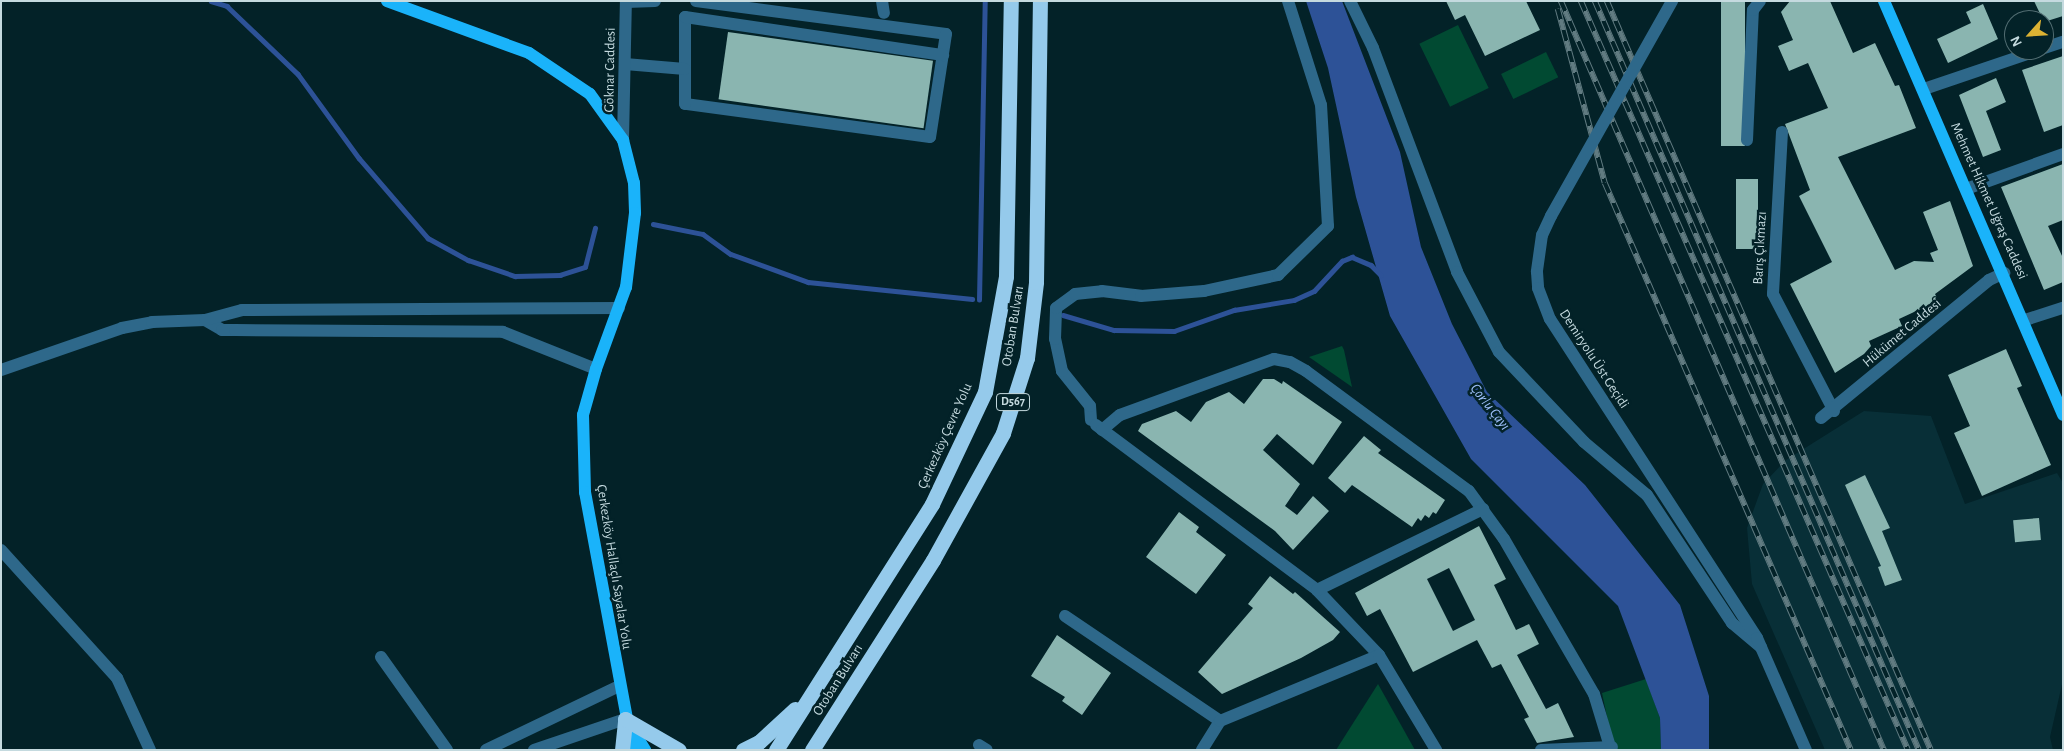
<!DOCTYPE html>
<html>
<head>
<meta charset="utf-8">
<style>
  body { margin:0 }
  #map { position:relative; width:2064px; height:751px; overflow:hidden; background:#032228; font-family:"Alegreya Sans",sans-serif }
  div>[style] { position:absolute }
  .built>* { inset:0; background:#082f37 }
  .green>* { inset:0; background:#014a32; transform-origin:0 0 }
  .water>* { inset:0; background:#2d5297 }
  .stream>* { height:4.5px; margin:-2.25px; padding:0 2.25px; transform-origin:2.25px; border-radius:2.25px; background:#2d5297 }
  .building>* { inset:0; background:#8ab5b0; transform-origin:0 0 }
  .minor>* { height:12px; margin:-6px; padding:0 6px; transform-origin:6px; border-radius:6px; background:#2e688a }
  .major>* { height:12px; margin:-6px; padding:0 6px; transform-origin:6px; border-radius:6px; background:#1ab3fa }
  .highway>* { height:15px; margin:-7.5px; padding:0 7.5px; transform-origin:7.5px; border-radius:7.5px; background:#95caeb }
  .rail>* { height:5.5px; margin-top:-2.75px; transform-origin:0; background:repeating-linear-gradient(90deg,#032228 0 11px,#617b81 0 22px); box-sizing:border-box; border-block:1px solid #617b81 }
  .minor-bridge>* { height:12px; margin:-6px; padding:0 6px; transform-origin:6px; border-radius:6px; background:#2e688a }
  span { translate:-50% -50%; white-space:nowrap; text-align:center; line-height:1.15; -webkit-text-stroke:5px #032228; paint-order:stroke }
  .shield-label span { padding:1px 4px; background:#032228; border:1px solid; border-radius:4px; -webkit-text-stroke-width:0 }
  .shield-label { font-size:12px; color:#c5dadf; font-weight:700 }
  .street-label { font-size:14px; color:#c5dadf }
  .water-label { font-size:15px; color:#9ebff9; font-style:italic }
  .frame { position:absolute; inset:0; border:2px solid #c5dadf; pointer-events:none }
  .north { position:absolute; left:2004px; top:10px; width:50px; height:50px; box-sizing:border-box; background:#032228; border:1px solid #516c71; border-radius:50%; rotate:244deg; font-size:14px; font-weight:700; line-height:20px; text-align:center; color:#c5dadf }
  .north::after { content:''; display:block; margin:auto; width:18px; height:22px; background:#dcb233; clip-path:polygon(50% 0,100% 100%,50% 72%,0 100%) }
</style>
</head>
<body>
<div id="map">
  <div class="built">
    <i style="clip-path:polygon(1864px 411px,1931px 416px,1965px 504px,2057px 473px,2063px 483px,2063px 680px,2050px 737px,2053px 750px,1825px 750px,1752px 584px,1747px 528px,1763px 484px,1786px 460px)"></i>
  </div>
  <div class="green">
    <i style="left:1458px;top:25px;width:70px;height:43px;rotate:64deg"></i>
    <i style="left:1546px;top:52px;width:28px;height:50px;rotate:64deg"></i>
    <i style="clip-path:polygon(1342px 346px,1344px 350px,1352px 387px,1309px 357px)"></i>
    <i style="clip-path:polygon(1646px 679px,1660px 718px,1661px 750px,1614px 750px,1602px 693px)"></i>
    <i style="clip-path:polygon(1378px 684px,1415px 750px,1336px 750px)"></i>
  </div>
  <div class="water">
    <i style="clip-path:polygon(1306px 1px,1342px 1px,1400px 152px,1421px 247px,1452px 324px,1487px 392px,1585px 485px,1680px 605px,1709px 696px,1709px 750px,1661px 750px,1660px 718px,1618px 606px,1471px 459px,1390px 316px,1356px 197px,1328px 68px)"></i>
  </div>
  <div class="stream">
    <i style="left:211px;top:1px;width:17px;rotate:17deg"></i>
    <i style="left:227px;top:6px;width:98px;rotate:43.8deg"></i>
    <i style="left:298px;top:74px;width:104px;rotate:54deg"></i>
    <i style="left:359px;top:158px;width:106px;rotate:49.2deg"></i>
    <i style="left:428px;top:238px;width:46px;rotate:28.8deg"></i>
    <i style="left:468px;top:260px;width:50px;rotate:18.8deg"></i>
    <i style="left:515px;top:276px;width:45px;rotate:-1.3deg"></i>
    <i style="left:560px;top:275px;width:26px;rotate:-18deg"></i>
    <i style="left:585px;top:267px;width:40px;rotate:-75.6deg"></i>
    <i style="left:653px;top:224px;width:51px;rotate:11.3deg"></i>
    <i style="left:703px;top:234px;width:34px;rotate:36deg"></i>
    <i style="left:731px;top:254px;width:82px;rotate:20deg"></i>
    <i style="left:808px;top:282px;width:165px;rotate:5.9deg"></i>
    <i style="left:979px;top:300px;width:299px;rotate:-88.9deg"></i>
    <i style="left:1063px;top:315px;width:53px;rotate:16.4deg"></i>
    <i style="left:1114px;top:330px;width:60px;rotate:1deg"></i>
    <i style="left:1174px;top:331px;width:64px;rotate:-19.3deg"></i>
    <i style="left:1234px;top:310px;width:61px;rotate:-9.5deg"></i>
    <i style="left:1294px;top:300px;width:22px;rotate:-24deg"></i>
    <i style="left:1314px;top:291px;width:41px;rotate:-47deg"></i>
    <i style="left:1342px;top:261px;width:11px;rotate:-22deg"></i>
    <i style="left:1352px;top:257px;width:21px;rotate:23deg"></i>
    <i style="left:1371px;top:265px;width:14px;rotate:45deg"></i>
  </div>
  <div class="building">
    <i style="clip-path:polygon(1446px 1px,1526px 1px,1540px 30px,1485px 56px,1465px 15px,1455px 20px)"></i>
    <i style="left:1721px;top:1px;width:24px;height:145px"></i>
    <i style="clip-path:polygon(1790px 1px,1830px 1px,1853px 53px,1875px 43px,1895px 86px,1899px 85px,1916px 128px,1838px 157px,1895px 270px,1914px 261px,1934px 262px,1930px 253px,1938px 250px,1923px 212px,1950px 201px,1973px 266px,1935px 294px,1937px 298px,1927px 306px,1899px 319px,1902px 326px,1869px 341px,1871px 346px,1864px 354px,1835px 373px,1790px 284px,1832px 262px,1799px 196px,1810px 190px,1785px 124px,1828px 108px,1808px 63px,1789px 71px,1778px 46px,1793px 40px,1781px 12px)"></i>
    <i style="clip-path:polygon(2034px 1px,2063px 1px,2063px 16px,2044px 22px)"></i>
    <i style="clip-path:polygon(1983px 4px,1998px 39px,1948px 63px,1937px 39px,1971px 23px,1966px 12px)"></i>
    <i style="left:728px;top:32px;width:207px;height:68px;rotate:8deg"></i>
    <i style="clip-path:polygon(2063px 56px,2063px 125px,2044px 132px,2022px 70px)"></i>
    <i style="clip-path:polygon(1996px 78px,2006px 102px,1986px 111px,2001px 150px,1983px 157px,1959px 95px)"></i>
    <i style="clip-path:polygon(2063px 164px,2063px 220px,2048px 226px,2063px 258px,2063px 282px,2044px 290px,2001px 187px)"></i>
    <i style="left:1736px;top:179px;width:22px;height:70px"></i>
    <i style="clip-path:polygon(2006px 349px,2022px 386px,2017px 388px,2051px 465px,1982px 496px,1954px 433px,1970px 426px,1948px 375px)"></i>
    <i style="clip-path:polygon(1263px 379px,1274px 379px,1282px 384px,1283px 381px,1342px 422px,1313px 465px,1277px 434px,1263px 450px,1300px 484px,1285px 506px,1297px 515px,1313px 496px,1329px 511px,1293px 550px,1275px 531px,1138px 431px,1142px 424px,1176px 411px,1191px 422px,1206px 402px,1229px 392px,1244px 404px)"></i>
    <i style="clip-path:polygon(1364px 436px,1381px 450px,1378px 453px,1445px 500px,1436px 514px,1433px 512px,1429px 518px,1425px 515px,1421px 521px,1418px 518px,1412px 527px,1352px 485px,1345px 493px,1328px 478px)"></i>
    <i style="clip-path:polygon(1865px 475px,1890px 528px,1882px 531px,1902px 580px,1885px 586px,1878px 567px,1881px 566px,1845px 485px)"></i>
    <i style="clip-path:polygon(1179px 512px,1199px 527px,1196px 532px,1226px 555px,1196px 594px,1146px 557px)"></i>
    <i style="left:2039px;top:518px;width:22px;height:26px;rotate:85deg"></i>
    <i style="clip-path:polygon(evenodd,1479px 526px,1506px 579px,1494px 585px,1516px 630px,1529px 624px,1539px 644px,1517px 655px,1546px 709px,1558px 703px,1574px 737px,1537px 743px,1524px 719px,1529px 717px,1501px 664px,1492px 668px,1477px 640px,1413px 672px,1380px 609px,1367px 616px,1355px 593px,1479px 526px,1449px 568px,1475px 620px,1453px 631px,1427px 579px,1449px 568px)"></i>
    <i style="clip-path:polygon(1270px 576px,1293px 594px,1295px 592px,1340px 632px,1333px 640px,1301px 658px,1222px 694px,1198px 672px,1253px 608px,1248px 604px)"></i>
    <i style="clip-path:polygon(1057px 635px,1111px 673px,1082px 715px,1062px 701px,1065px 697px,1031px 676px)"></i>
  </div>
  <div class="minor">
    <i style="left:696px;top:1px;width:252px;rotate:7.5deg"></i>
    <i style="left:946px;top:34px;width:104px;rotate:98.8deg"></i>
    <i style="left:930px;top:137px;width:247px;rotate:-172.3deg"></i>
    <i style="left:685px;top:104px;width:87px;rotate:-90deg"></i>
    <i style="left:685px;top:17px;width:261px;rotate:8.4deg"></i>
    <i style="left:882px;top:1px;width:12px;rotate:81deg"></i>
    <i style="left:1350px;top:1px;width:52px;rotate:63.9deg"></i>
    <i style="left:1373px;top:48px;width:239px;rotate:69.4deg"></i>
    <i style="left:1457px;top:272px;width:90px;rotate:62.3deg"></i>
    <i style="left:1499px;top:352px;width:124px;rotate:46.6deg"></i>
    <i style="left:1584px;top:442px;width:82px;rotate:40.1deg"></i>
    <i style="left:1647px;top:495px;width:154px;rotate:56.4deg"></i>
    <i style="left:1732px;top:623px;width:38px;rotate:40deg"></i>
    <i style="left:626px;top:2px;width:29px;rotate:-2deg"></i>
    <i style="left:2044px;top:48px;width:20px;rotate:-18deg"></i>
    <i style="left:625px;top:64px;width:60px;rotate:4.8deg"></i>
    <i style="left:1924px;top:89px;width:121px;rotate:-18.7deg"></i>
    <i style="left:1782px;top:132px;width:162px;rotate:93.2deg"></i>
    <i style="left:1773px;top:294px;width:132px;rotate:62.5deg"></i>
    <i style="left:623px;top:140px;width:139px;rotate:-88.8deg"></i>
    <i style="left:1747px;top:140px;width:130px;rotate:-87.4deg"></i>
    <i style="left:1753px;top:10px;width:11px;rotate:-52deg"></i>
    <i style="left:1966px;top:189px;width:103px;rotate:-19.8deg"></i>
    <i style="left:1551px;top:216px;width:21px;rotate:115deg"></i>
    <i style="left:1542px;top:235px;width:37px;rotate:98deg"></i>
    <i style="left:1537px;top:272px;width:16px;rotate:86deg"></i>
    <i style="left:1538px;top:288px;width:33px;rotate:69deg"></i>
    <i style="left:1550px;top:319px;width:380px;rotate:57deg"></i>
    <i style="left:1757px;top:638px;width:122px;rotate:66.4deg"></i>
    <i style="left:205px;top:320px;width:20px;rotate:30deg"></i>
    <i style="left:222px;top:330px;width:13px"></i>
    <i style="left:235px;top:330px;width:268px;rotate:0.4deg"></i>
    <i style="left:503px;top:332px;width:100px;rotate:21.7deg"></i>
    <i style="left:2025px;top:320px;width:40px;rotate:-18deg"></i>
    <i style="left:1px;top:370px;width:128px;rotate:-19.1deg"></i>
    <i style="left:122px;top:328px;width:31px;rotate:-11deg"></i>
    <i style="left:152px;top:322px;width:53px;rotate:-2.2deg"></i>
    <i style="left:205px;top:320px;width:38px;rotate:-15deg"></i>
    <i style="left:242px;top:310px;width:377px;rotate:-0.3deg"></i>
    <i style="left:1821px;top:418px;width:217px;rotate:-39.4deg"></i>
    <i style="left:1989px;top:280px;width:17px;rotate:-25deg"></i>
    <i style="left:1091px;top:420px;width:14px;rotate:-94deg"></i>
    <i style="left:1090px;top:406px;width:45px;rotate:-128.7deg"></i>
    <i style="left:1062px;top:371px;width:33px;rotate:-102deg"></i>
    <i style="left:1055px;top:339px;width:31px;rotate:-88deg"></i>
    <i style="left:1056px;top:308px;width:24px;rotate:-36deg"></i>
    <i style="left:1075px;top:294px;width:27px;rotate:-6deg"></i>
    <i style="left:1102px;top:291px;width:39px;rotate:7deg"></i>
    <i style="left:1141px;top:296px;width:63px;rotate:-4.5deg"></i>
    <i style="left:1204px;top:291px;width:76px;rotate:-12.2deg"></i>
    <i style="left:1278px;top:275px;width:70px;rotate:-44.4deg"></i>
    <i style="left:1328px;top:226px;width:121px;rotate:-93.3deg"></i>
    <i style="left:1321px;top:105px;width:109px;rotate:-107.6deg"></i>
    <i style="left:1096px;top:425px;width:276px;rotate:36.7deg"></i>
    <i style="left:1317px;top:590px;width:90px;rotate:46.4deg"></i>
    <i style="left:1102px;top:430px;width:23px;rotate:-40deg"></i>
    <i style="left:1120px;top:415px;width:164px;rotate:-20deg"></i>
    <i style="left:1274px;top:359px;width:16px;rotate:11deg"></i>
    <i style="left:1290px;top:362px;width:18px;rotate:29deg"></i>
    <i style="left:1306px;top:371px;width:202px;rotate:36.4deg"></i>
    <i style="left:1469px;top:491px;width:59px;rotate:53.9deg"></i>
    <i style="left:1504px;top:539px;width:179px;rotate:59.9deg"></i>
    <i style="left:1594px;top:694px;width:59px;rotate:73.1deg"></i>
    <i style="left:1px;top:550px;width:173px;rotate:47.8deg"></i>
    <i style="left:117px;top:678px;width:79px;rotate:65.4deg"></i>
    <i style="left:1317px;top:590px;width:185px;rotate:-26deg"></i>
    <i style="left:1065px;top:616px;width:187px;rotate:34.1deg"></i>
    <i style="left:1220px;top:721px;width:34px;rotate:122deg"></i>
    <i style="left:381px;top:657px;width:114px;rotate:54.6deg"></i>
    <i style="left:1220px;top:721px;width:172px;rotate:-22.5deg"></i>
    <i style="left:1379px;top:655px;width:111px;rotate:59deg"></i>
    <i style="left:979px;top:745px;width:9px;rotate:32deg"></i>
    <i style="left:486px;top:750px;width:148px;rotate:-25.7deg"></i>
    <i style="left:534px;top:750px;width:96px;rotate:-18.8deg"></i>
    <i style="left:1541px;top:750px;width:71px;rotate:-2.4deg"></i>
  </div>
  <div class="major">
    <i style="left:387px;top:1px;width:151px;rotate:20.1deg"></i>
    <i style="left:529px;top:53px;width:73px;rotate:33.9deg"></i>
    <i style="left:590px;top:94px;width:57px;rotate:54.3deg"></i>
    <i style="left:623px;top:140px;width:44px;rotate:75.7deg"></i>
    <i style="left:634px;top:183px;width:30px;rotate:88deg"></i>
    <i style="left:635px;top:213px;width:75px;rotate:96.9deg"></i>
    <i style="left:626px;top:287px;width:87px;rotate:110.1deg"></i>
    <i style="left:596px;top:369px;width:48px;rotate:105.8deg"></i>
    <i style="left:583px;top:415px;width:77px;rotate:88.5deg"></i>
    <i style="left:585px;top:492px;width:262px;rotate:79.5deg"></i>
    <i style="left:1884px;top:1px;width:451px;rotate:66.6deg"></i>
    <i style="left:632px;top:729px;width:25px;rotate:58deg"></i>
  </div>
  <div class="highway">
    <i style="left:622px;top:750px;width:31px;rotate:-84deg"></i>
    <i style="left:625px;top:719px;width:62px;rotate:29.9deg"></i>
    <i style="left:743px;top:750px;width:18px;rotate:-27deg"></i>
    <i style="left:759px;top:742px;width:49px;rotate:-42.5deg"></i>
    <i style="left:776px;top:750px;width:291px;rotate:-57.6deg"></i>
    <i style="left:932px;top:504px;width:124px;rotate:-64.7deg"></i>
    <i style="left:985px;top:392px;width:118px;rotate:-79.7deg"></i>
    <i style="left:1006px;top:276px;width:275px;rotate:-89deg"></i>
    <i style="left:812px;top:750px;width:225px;rotate:-57.5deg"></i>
    <i style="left:933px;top:560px;width:145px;rotate:-61.1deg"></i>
    <i style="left:1003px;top:433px;width:79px;rotate:-72.3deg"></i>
    <i style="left:1027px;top:358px;width:77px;rotate:-83.2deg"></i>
    <i style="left:1036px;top:282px;width:281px;rotate:-89.2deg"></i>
  </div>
  <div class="rail">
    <i style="left:1561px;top:1px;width:816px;rotate:66.67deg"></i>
    <i style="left:1581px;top:1px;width:817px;rotate:66.41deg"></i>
    <i style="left:1595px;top:1px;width:816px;rotate:66.61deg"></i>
    <i style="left:1607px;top:1px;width:816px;rotate:66.61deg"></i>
    <i style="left:1558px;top:9px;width:180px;rotate:74.9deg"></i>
    <i style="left:1605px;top:183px;width:618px;rotate:66.55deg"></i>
  </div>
  <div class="minor-bridge">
    <i style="left:1551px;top:216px;width:247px;rotate:-60.6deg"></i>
  </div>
  <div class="shield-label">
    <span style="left:1013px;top:402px">D567</span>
  </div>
  <div class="street-label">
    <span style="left:610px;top:70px;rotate:-89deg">Göknar Caddesi</span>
    <span style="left:1989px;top:201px;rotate:66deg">Mehmet Hikmet Uğraş Caddesi</span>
    <span style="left:1760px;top:248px;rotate:-87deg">Barış Çıkmazı</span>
    <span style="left:1013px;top:326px;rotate:-81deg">Otoban Bulvarı</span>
    <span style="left:1902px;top:333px;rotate:-40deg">Hükümet Caddesi</span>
    <span style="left:1594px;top:359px;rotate:57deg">Demiryolu Üst Geçidi</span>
    <span style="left:945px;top:436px;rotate:-66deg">Çerkezköy Çevre Yolu</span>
    <span style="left:614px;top:567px;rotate:81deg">Çerkezköy Hallaçlı Sayalar Yolu</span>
    <span style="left:838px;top:680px;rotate:-58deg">Otoban Bulvarı</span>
  </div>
  <div class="water-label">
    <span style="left:1490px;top:407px;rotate:52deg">Çorlu Çayı</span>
  </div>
  <div class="frame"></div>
  <div class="north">N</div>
</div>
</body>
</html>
